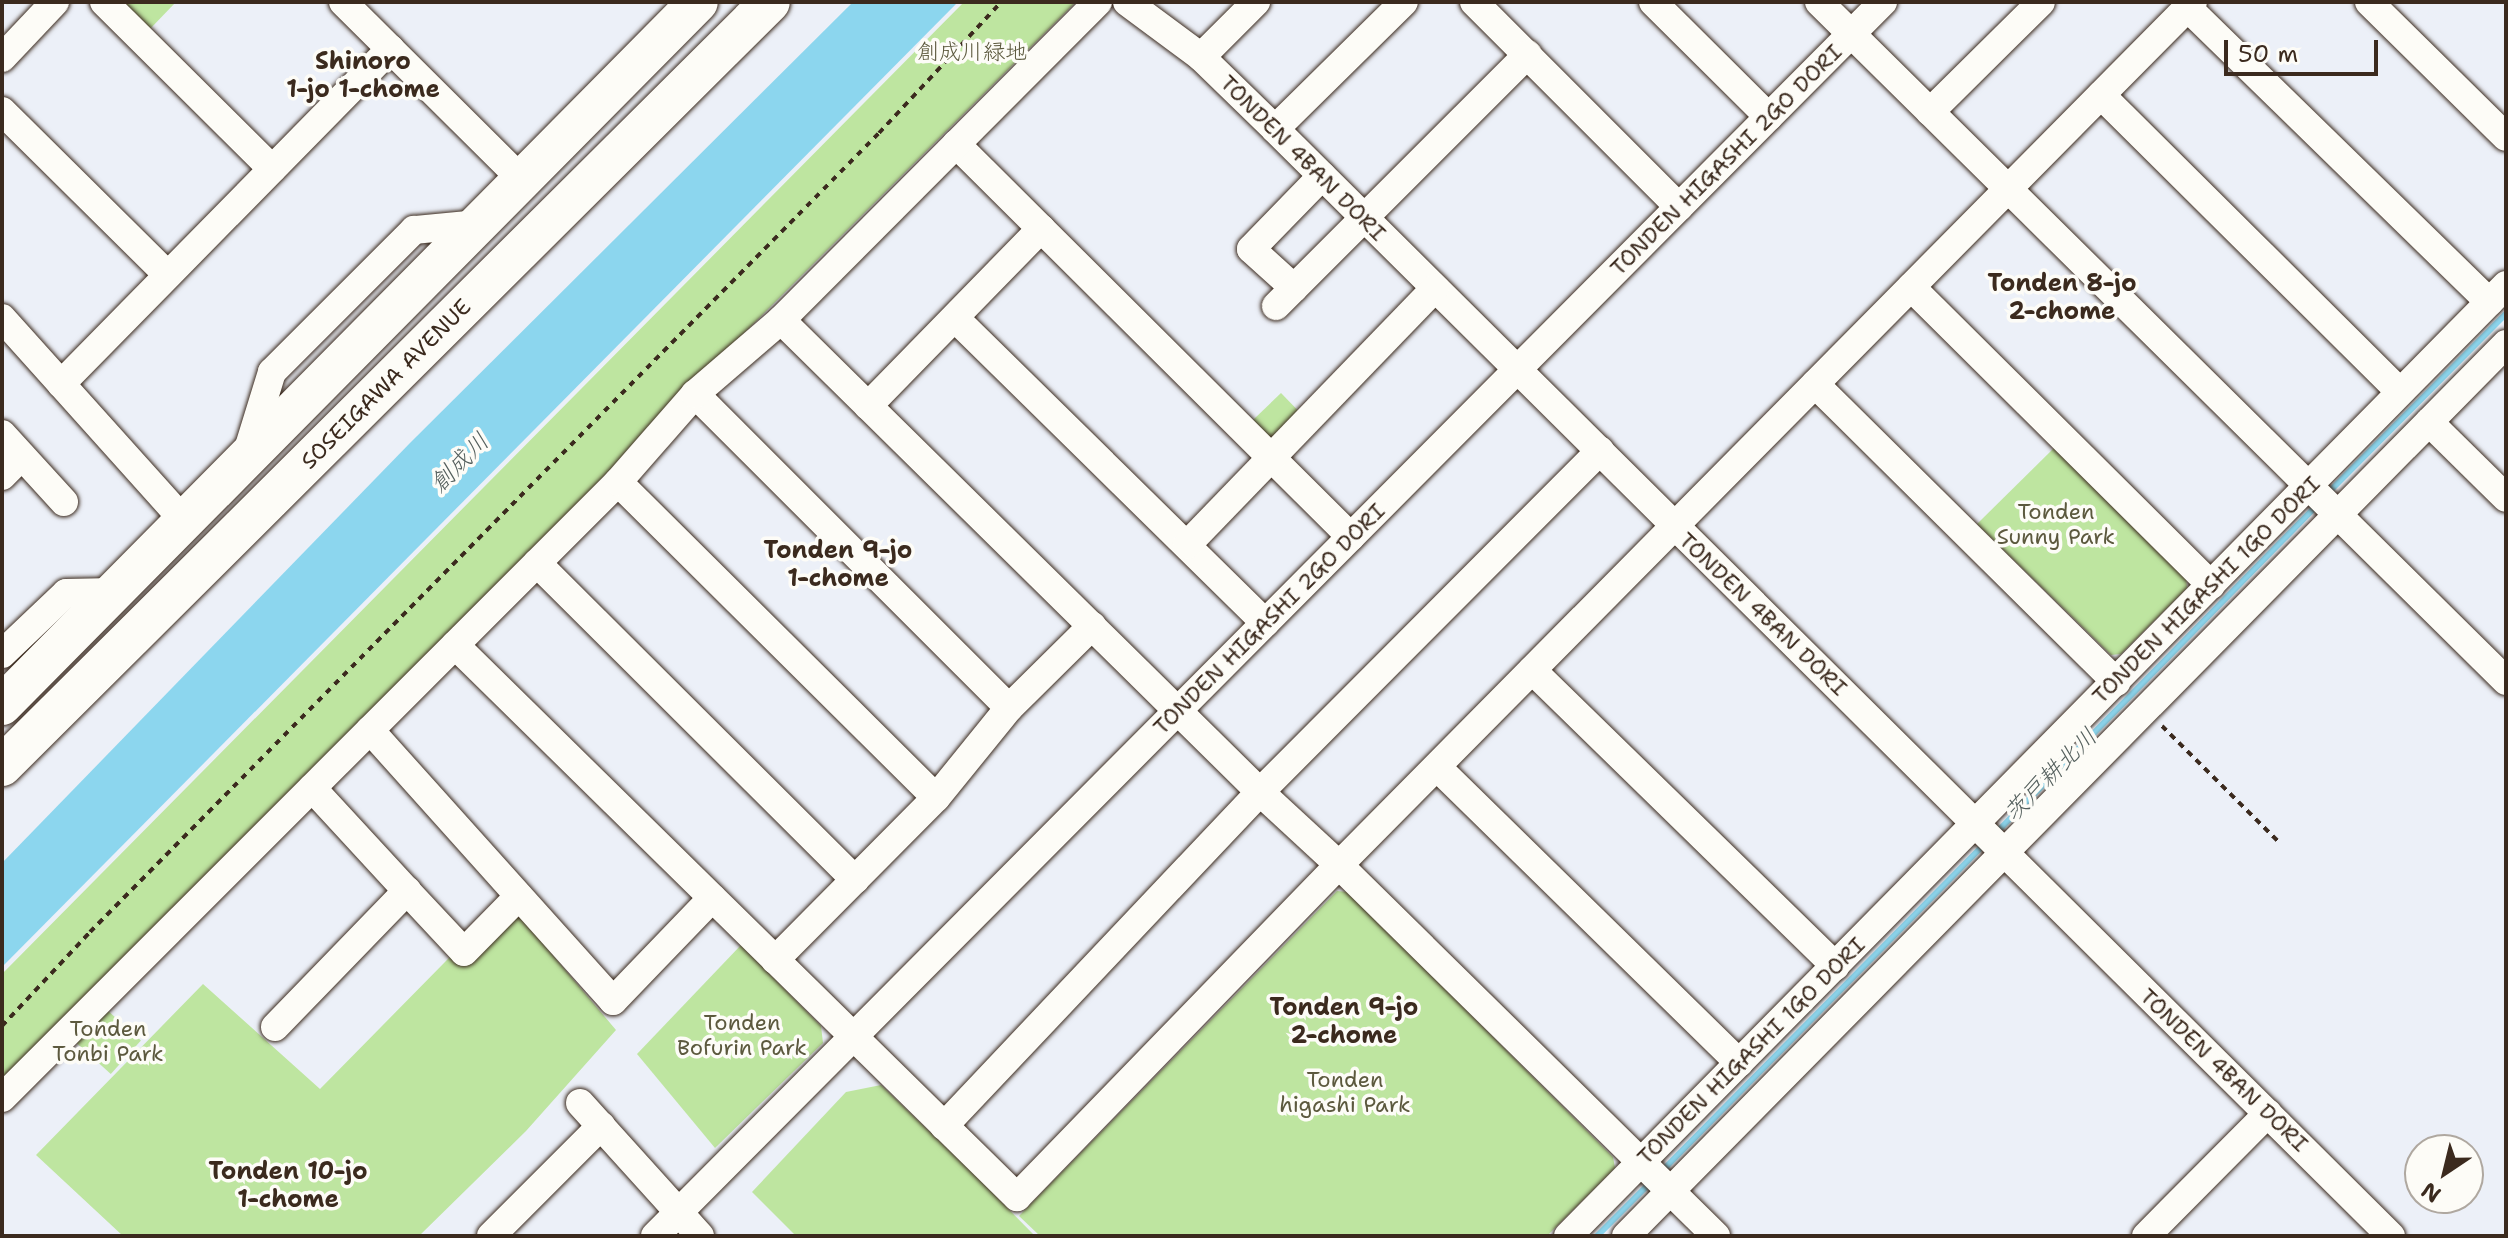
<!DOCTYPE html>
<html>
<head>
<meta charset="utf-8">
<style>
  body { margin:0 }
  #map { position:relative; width:2508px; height:1238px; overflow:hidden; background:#ecf0f8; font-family:"Shantell Sans","Klee One",sans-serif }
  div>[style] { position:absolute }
  .green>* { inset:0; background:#bee5a0; transform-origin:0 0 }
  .water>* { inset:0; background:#8cd6ee }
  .stream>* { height:6px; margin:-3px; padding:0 3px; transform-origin:3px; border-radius:3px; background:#8cd6ee }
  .path>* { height:4px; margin-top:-2px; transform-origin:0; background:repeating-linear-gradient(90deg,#3b2a1e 0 6px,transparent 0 12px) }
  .roads { filter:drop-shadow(0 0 2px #3b2a1e) drop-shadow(0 0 2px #3b2a1e) }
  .minor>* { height:28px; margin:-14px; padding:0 14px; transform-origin:14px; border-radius:14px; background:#fdfcf7 }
  .highway>* { height:40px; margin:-20px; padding:0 20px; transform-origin:20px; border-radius:20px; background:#fdfcf7 }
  span { translate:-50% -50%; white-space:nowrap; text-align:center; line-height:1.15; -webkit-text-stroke:7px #fdfcf7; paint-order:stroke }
  .park-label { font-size:22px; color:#5c593e }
  .street-label { font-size:22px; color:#3b2a1e }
  .neighbourhood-label { font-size:24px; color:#3b2a1e; font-weight:700 }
  .water-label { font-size:24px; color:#535e5c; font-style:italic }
  .frame { position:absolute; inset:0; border:4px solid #3b2a1e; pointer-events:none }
  .north { position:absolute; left:2404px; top:1134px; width:80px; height:80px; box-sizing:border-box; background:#fdfcf7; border:2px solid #afa8a0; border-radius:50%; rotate:215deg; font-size:22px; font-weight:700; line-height:32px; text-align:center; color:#3b2a1e }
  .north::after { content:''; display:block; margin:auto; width:28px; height:36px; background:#3b2a1e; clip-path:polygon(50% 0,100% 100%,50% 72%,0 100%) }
  .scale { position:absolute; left:2224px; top:40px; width:154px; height:36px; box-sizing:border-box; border:4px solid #3b2a1e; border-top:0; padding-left:10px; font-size:24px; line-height:28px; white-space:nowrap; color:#3b2a1e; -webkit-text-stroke:6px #fdfcf7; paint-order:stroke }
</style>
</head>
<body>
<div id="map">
  <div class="green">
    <i style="clip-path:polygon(122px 2px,176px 2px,149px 30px)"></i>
    <i style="clip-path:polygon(964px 2px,1076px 2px,714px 363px,347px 740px,2px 1081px,2px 974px)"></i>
    <i style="left:1281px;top:393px;width:29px;height:39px;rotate:46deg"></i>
    <i style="clip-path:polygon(2056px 446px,2186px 576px,2187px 588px,2121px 654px,2111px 655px,1977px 524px)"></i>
    <i style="clip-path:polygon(1337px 891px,1348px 892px,1613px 1157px,1615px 1168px,1547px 1236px,1040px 1236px,1019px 1216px)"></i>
    <i style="clip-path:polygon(506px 900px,616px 1030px,526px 1131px,419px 1236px,123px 1236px,36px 1155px,203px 984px,320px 1089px)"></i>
    <i style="clip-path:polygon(741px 945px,821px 1026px,823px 1043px,715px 1148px,637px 1054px)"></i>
    <i style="left:106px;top:1009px;width:47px;height:45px;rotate:42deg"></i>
    <i style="clip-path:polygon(881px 1085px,982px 1182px,1035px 1236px,796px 1236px,752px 1192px,846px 1092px)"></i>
  </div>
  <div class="water">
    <i style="clip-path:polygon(853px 2px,958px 2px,2px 967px,2px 863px,410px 443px)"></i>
  </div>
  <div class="stream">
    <i style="left:2328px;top:493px;width:252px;rotate:-45.2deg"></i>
    <i style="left:1996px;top:833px;width:460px;rotate:-45.6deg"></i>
    <i style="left:1661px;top:1172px;width:461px;rotate:-45.4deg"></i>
    <i style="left:1597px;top:1236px;width:75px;rotate:-45deg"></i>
  </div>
  <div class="path">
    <i style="left:2162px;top:726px;width:166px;rotate:44.8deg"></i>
    <i style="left:2px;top:1026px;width:129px;rotate:-46.9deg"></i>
    <i style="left:90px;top:932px;width:1123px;rotate:-45.36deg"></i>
    <i style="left:879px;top:133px;width:179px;rotate:-47deg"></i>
  </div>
  <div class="roads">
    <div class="minor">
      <i style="left:104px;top:2px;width:237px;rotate:44.8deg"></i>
      <i style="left:343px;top:2px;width:252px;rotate:44.8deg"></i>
      <i style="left:1127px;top:2px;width:92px;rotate:36.6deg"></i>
      <i style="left:1201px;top:57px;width:103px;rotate:44.2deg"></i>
      <i style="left:1275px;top:129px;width:1572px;rotate:44.77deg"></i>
      <i style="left:1474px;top:2px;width:290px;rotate:45deg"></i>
      <i style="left:1653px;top:2px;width:163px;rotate:44.8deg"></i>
      <i style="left:1819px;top:2px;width:966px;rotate:44.66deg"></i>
      <i style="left:2369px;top:2px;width:192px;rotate:44.6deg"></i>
      <i style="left:2188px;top:8px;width:421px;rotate:44.3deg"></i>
      <i style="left:1201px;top:57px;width:78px;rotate:-45deg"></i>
      <i style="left:2px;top:58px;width:77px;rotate:-46.6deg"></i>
      <i style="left:2101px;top:95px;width:421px;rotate:44.8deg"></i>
      <i style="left:2px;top:111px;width:233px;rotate:44.7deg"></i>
      <i style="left:1930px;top:112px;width:156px;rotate:-44.7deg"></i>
      <i style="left:1275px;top:129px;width:181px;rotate:-44.6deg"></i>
      <i style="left:956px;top:144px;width:557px;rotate:44.85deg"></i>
      <i style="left:1911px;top:287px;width:423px;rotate:44.8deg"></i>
      <i style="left:1294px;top:288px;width:58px;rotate:-137.8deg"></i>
      <i style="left:1251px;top:249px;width:102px;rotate:-45.8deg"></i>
      <i style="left:1276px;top:306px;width:356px;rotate:-45deg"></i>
      <i style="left:2px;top:318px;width:273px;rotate:48.1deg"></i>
      <i style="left:955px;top:318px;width:435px;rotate:44.5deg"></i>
      <i style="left:781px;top:320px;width:672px;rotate:44.58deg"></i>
      <i style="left:1260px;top:792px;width:108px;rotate:42.7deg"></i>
      <i style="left:1339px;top:865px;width:1214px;rotate:-45.3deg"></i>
      <i style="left:61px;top:384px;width:470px;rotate:-45.5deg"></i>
      <i style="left:1815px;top:384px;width:424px;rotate:44.7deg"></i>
      <i style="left:695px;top:394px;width:444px;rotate:45deg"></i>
      <i style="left:868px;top:406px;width:248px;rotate:-45.7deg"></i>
      <i style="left:2429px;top:422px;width:108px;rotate:44.6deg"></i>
      <i style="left:2px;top:434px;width:92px;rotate:47.6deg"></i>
      <i style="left:246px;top:456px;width:88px;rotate:-72.8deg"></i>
      <i style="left:272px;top:372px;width:201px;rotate:-45deg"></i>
      <i style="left:414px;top:230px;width:64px;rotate:-5.4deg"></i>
      <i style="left:2px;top:476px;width:28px;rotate:-45deg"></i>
      <i style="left:618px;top:482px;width:448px;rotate:44.8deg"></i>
      <i style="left:1187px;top:545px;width:357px;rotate:-46deg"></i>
      <i style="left:537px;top:563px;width:449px;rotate:44.9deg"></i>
      <i style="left:455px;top:645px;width:788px;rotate:44.49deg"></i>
      <i style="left:1017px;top:1197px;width:463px;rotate:-45.9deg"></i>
      <i style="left:1339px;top:865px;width:529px;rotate:44.54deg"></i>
      <i style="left:2px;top:654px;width:88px;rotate:-43.6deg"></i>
      <i style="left:66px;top:593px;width:48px;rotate:-1.2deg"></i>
      <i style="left:1532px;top:670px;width:424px;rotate:44.3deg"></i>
      <i style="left:370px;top:730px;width:364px;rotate:48.1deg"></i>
      <i style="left:613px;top:1001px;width:143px;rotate:-46.1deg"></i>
      <i style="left:1437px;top:767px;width:423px;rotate:44.4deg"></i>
      <i style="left:407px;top:891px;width:83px;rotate:46.9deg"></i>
      <i style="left:464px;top:952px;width:78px;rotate:-45.5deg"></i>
      <i style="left:775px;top:960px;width:228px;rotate:-45.2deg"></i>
      <i style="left:936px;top:798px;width:116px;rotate:-51deg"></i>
      <i style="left:1009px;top:708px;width:117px;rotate:-44.7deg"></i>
      <i style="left:275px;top:1027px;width:190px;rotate:-45.9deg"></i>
      <i style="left:407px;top:891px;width:140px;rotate:-132.7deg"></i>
      <i style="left:2px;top:1098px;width:871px;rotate:-45deg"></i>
      <i style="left:618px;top:482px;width:117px;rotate:-48.8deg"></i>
      <i style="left:695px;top:394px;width:113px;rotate:-40.7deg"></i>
      <i style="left:781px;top:320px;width:449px;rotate:-45.1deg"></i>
      <i style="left:580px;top:1103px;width:179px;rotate:47.9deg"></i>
      <i style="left:944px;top:1126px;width:460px;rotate:-46.6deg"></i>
      <i style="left:1260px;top:792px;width:482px;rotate:-45.1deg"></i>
      <i style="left:491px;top:1236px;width:156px;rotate:-45deg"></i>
      <i style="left:655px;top:1236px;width:1741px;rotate:-45.14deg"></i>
      <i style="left:1568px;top:1236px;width:1336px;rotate:-45.39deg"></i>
      <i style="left:1626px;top:1236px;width:1253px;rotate:-45.39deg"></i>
      <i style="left:2146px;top:1236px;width:173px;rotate:-45.2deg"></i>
    </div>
    <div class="highway">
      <i style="left:2px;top:705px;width:989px;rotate:-45.29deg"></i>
      <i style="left:2px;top:766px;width:1083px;rotate:-44.85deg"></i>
    </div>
  </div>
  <div class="park-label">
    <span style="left:972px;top:52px">創成川緑地</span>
    <span style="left:2056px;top:524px">Tonden<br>Sunny Park</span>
    <span style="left:742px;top:1035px">Tonden<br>Bofurin Park</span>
    <span style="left:108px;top:1041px">Tonden<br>Tonbi Park</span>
    <span style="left:1345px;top:1092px">Tonden<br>higashi Park</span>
  </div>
  <div class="street-label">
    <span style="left:1303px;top:158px;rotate:45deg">TONDEN 4BAN DORI</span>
    <span style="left:1726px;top:160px;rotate:-45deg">TONDEN HIGASHI 2GO DORI</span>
    <span style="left:386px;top:384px;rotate:-45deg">SOSEIGAWA AVENUE</span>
    <span style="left:2206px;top:590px;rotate:-45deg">TONDEN HIGASHI 1GO DORI</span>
    <span style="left:1763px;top:614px;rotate:44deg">TONDEN 4BAN DORI</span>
    <span style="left:1269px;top:619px;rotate:-45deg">TONDEN HIGASHI 2GO DORI</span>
    <span style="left:1751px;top:1051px;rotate:-45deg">TONDEN HIGASHI 1GO DORI</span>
    <span style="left:2224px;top:1070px;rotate:44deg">TONDEN 4BAN DORI</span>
  </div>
  <div class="neighbourhood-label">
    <span style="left:363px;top:76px">Shinoro<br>1-jo 1-chome</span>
    <span style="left:2062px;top:298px">Tonden 8-jo<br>2-chome</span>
    <span style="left:838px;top:565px">Tonden 9-jo<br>1-chome</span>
    <span style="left:1344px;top:1022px">Tonden 9-jo<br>2-chome</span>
    <span style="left:288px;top:1186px">Tonden 10-jo<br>1-chome</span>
  </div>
  <div class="water-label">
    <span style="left:460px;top:463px;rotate:-45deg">創成川</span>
    <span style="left:2051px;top:775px;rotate:-45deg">茨戸耕北川</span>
  </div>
  <div class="frame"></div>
  <div class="north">N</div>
  <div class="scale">50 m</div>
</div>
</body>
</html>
